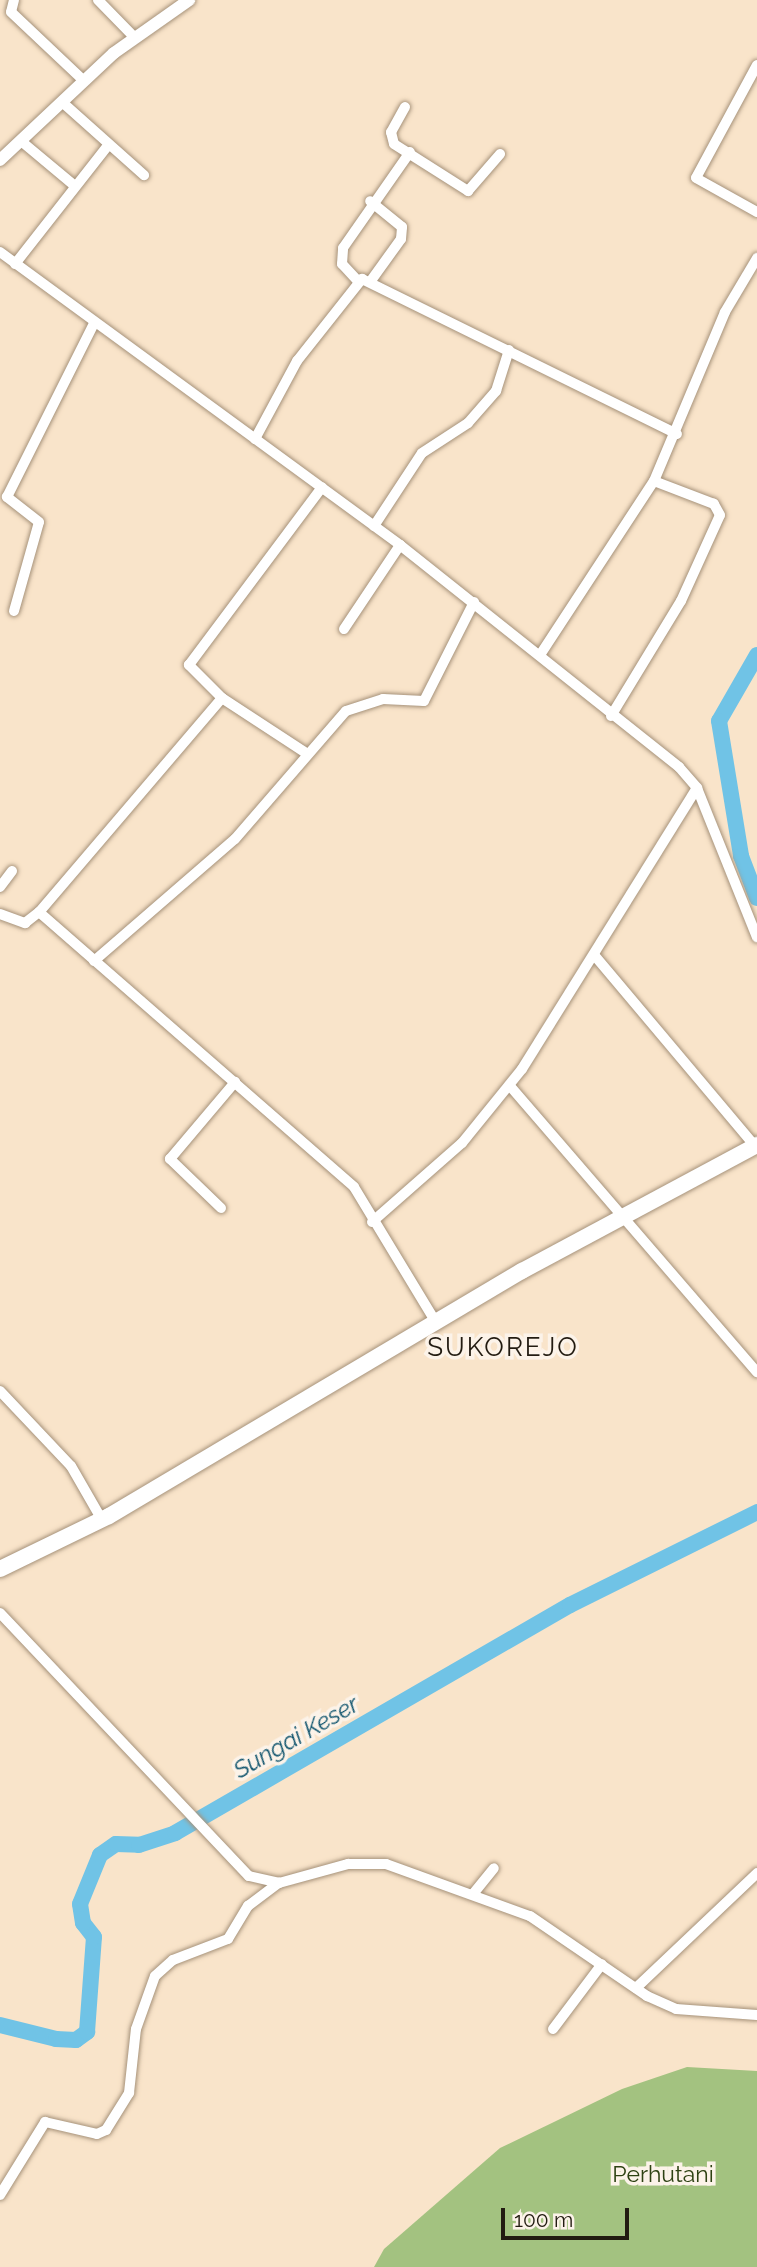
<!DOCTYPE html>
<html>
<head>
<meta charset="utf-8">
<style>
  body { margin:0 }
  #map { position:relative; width:757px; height:2267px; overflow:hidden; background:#f9e4ca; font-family:Raleway,sans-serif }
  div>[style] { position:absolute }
  .forest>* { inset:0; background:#a3c280 }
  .river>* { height:16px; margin:-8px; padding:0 8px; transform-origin:8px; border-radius:8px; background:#70c3e6 }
  .roads { filter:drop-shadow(0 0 2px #a6927a) drop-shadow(0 0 2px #a6927a) }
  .minor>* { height:10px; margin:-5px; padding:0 5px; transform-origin:5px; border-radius:5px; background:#fff }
  .tertiary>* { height:12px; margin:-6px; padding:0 6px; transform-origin:6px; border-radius:6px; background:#fff }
  .trunk>* { height:16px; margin:-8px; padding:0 8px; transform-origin:8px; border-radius:8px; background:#fff }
  span { translate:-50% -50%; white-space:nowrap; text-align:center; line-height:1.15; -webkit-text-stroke:7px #fcf3e9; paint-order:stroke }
  .park-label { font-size:23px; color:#2e4213 }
  .water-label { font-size:24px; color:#10546d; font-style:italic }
  .quarter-label { font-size:26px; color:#221b11; letter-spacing:2px }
  .scale { position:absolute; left:501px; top:2208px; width:128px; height:32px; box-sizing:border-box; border:4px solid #221b11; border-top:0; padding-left:9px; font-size:21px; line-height:24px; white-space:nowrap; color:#221b11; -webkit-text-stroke:5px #fcf3e9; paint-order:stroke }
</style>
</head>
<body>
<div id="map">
  <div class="forest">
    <i style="clip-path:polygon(687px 2067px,757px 2071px,757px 2267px,374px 2267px,384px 2249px,500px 2148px,622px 2089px)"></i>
  </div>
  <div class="river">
    <i style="left:757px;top:655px;width:76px;rotate:119.9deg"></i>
    <i style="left:719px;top:721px;width:137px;rotate:80.7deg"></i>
    <i style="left:741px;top:856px;width:45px;rotate:69.1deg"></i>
    <i style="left:0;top:2025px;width:58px;rotate:14deg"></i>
    <i style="left:56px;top:2039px;width:20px;rotate:3deg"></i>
    <i style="left:76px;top:2040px;width:14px;rotate:-36deg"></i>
    <i style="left:87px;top:2032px;width:95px;rotate:-85.8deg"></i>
    <i style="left:94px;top:1937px;width:18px;rotate:-128deg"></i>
    <i style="left:83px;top:1923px;width:19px;rotate:-99deg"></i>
    <i style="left:80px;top:1904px;width:53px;rotate:-67.8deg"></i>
    <i style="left:100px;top:1855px;width:19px;rotate:-35deg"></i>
    <i style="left:116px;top:1844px;width:23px;rotate:2deg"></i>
    <i style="left:139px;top:1845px;width:38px;rotate:-18deg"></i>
    <i style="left:175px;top:1833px;width:456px;rotate:-30deg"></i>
    <i style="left:570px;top:1605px;width:209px;rotate:-26.4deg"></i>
  </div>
  <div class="roads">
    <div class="minor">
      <i style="left:14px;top:0;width:12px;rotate:104deg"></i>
      <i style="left:11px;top:12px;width:100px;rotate:43.4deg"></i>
      <i style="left:98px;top:0;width:50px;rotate:45.8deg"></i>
      <i style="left:757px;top:65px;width:128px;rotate:118.4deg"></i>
      <i style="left:696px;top:178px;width:70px;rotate:29.1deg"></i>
      <i style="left:62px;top:102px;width:110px;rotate:41.7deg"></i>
      <i style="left:405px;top:107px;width:29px;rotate:119deg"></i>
      <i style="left:391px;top:132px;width:12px;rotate:76deg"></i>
      <i style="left:394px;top:144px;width:88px;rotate:32.4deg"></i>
      <i style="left:468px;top:191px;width:49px;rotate:-49.1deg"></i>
      <i style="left:21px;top:141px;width:70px;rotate:39.8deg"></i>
      <i style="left:0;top:252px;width:496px;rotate:36.2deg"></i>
      <i style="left:400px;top:545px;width:357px;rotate:38.5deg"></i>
      <i style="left:679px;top:767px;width:28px;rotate:49deg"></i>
      <i style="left:697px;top:788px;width:161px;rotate:68.1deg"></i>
      <i style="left:15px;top:264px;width:152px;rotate:-51.9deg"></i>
      <i style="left:357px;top:280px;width:22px;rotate:-133deg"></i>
      <i style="left:342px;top:264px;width:16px;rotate:-86deg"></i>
      <i style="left:343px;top:248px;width:117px;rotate:-55.1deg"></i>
      <i style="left:370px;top:282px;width:53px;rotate:-54.2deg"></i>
      <i style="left:401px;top:239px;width:12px;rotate:-85deg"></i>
      <i style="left:402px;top:227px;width:41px;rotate:-140.9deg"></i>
      <i style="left:255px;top:439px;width:89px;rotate:-61.7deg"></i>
      <i style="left:297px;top:361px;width:105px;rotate:-51.6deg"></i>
      <i style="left:362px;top:279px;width:351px;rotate:26.2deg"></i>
      <i style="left:374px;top:526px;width:87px;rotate:-56.7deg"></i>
      <i style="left:422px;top:453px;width:55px;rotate:-33.1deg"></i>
      <i style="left:468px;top:423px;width:43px;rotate:-48.8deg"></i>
      <i style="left:496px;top:391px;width:43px;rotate:-72.4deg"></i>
      <i style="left:14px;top:611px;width:92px;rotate:-74.3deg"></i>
      <i style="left:39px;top:522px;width:41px;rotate:-142deg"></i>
      <i style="left:7px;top:497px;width:195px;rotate:-63.4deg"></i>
      <i style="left:344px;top:629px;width:101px;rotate:-56.3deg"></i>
      <i style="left:540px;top:655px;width:208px;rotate:-56.8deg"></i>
      <i style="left:654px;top:481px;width:183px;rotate:-67.2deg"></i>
      <i style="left:725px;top:312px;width:63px;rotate:-59.3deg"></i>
      <i style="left:222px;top:698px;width:282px;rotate:130.5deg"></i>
      <i style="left:39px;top:912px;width:418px;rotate:41.1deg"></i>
      <i style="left:354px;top:1187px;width:160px;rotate:58.8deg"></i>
      <i style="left:611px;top:716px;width:135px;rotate:-58.7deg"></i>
      <i style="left:681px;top:601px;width:94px;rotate:-65.6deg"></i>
      <i style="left:720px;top:515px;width:13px;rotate:-119deg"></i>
      <i style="left:714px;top:504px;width:64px;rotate:-159deg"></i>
      <i style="left:306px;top:753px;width:100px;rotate:-146.8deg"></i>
      <i style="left:222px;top:698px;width:47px;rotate:-135deg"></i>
      <i style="left:189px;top:665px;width:222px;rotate:-53.2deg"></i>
      <i style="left:0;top:887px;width:20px;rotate:-53deg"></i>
      <i style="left:0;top:914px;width:27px;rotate:20deg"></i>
      <i style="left:25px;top:923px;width:18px;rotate:-38deg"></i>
      <i style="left:595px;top:956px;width:248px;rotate:49.9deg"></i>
      <i style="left:94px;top:961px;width:186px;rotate:-40.9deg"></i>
      <i style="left:235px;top:839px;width:169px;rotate:-49.1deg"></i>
      <i style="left:346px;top:711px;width:39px;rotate:-18deg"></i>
      <i style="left:383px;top:699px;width:41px;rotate:2.8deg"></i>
      <i style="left:424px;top:701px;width:111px;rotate:-63.2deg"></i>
      <i style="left:510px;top:1086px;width:378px;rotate:49.2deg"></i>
      <i style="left:221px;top:1208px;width:71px;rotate:-136.1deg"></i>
      <i style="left:170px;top:1159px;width:101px;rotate:-49.8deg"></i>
      <i style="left:372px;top:1222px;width:120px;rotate:-41.3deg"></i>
      <i style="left:462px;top:1143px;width:95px;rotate:-51deg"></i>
      <i style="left:522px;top:1069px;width:331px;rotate:-58.1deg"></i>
      <i style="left:0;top:1391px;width:103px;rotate:46.6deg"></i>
      <i style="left:71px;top:1466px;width:62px;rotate:60.1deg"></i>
      <i style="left:0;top:1613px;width:362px;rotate:46.6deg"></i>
      <i style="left:249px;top:1876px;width:31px;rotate:13deg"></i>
      <i style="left:279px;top:1883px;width:72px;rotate:-15.4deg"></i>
      <i style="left:348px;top:1864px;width:38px"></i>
      <i style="left:386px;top:1864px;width:153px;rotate:19.9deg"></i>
      <i style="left:530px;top:1916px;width:142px;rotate:34.4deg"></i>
      <i style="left:647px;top:1996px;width:32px;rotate:24deg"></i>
      <i style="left:676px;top:2009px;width:81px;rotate:4.2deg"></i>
      <i style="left:473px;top:1894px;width:33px;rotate:-51deg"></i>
      <i style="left:636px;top:1988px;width:167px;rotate:-43.5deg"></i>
      <i style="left:553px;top:2029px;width:81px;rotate:-53deg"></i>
      <i style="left:0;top:2195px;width:86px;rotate:-58.3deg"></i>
      <i style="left:45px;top:2122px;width:53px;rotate:13deg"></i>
      <i style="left:97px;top:2134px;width:10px;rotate:-24deg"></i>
      <i style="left:106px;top:2130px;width:44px;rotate:-58.1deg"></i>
      <i style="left:129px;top:2093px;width:64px;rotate:-83.8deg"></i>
      <i style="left:136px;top:2029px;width:56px;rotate:-70.3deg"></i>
      <i style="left:155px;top:1976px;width:24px;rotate:-42deg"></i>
      <i style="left:173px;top:1960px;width:59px;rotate:-20.9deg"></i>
      <i style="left:228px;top:1939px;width:39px;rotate:-59deg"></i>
      <i style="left:248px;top:1906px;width:39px;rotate:-37deg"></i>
    </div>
    <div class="tertiary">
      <i style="left:0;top:160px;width:156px;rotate:-43.2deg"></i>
      <i style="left:114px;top:53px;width:92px;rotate:-35.2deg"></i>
    </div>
    <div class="trunk">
      <i style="left:0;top:1569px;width:121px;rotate:-25.9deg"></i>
      <i style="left:109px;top:1516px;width:480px;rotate:-30.7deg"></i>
      <i style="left:522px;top:1271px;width:267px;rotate:-28.2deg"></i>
    </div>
  </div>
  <div class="park-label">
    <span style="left:663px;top:2174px">Perhutani</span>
  </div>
  <div class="water-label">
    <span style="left:296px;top:1737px;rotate:-30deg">Sungai Keser</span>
  </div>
  <div class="quarter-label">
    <span style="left:503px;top:1348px">SUKOREJO</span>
  </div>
  <div class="scale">100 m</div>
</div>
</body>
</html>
